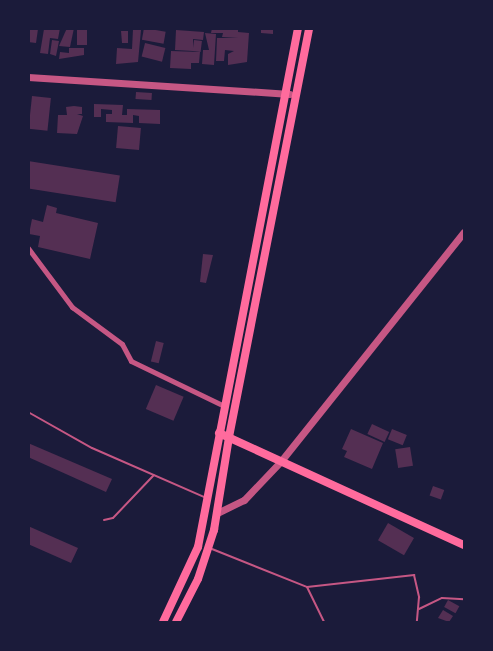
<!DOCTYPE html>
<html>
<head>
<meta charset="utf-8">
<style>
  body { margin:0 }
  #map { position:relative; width:493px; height:651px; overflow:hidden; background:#1b1b3a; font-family:Georgia,serif }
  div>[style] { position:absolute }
  .building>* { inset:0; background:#542f53; transform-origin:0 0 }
  .service>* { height:2px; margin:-1px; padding:0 1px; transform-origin:1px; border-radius:1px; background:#c65784 }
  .minor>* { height:5px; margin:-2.5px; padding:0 2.5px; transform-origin:2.5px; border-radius:2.5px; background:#c65784 }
  .tertiary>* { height:7px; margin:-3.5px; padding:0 3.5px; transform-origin:3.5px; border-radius:3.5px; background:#c65784 }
  .secondary>* { height:8px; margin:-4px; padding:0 4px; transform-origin:4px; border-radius:4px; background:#ff6b9d }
  .trunk>* { height:8px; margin:-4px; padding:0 4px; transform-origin:4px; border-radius:4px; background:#ff6b9d }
  span { translate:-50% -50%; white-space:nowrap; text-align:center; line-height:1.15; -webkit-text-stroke:6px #1b1b3a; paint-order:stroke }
  .frame { position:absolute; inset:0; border:30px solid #1b1b3a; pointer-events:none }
</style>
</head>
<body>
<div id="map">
  <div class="building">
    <i style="clip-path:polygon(28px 28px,38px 29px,36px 43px,28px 42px)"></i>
    <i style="clip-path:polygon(60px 28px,58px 39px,50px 38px,48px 54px,40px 53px,44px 29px)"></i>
    <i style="clip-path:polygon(67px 28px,74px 28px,70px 47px,59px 46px)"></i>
    <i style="left:77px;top:28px;width:10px;height:17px"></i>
    <i style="left:144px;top:28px;width:22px;height:12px;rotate:10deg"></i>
    <i style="clip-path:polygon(212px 28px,238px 28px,238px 32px,249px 33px,247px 62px,228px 65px,228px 54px,234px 51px,225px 50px,224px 61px,216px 61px,217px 38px,238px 38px,222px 37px,223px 33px,211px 33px)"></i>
    <i style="clip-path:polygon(261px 28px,273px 28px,273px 34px,261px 33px)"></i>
    <i style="clip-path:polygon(133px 29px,141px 30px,138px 62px,116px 64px,117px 48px,132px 49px)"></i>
    <i style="clip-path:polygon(176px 30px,204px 32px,203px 40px,193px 39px,193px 51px,175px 50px)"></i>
    <i style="clip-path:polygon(121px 31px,128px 31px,128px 43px,122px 43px)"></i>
    <i style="clip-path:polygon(205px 33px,216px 34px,214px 65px,202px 64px,203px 50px,209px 50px)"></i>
    <i style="clip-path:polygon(52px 40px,59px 41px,56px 56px,50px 54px)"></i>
    <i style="left:194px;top:40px;width:8px;height:11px;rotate:7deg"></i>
    <i style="left:145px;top:43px;width:21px;height:14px;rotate:14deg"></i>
    <i style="clip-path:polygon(69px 48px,84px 48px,84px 55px,59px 59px,60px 52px,69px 53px)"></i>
    <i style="clip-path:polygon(171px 51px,200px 52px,199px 63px,191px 63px,191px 69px,170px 68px)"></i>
    <i style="left:136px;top:92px;width:16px;height:7px;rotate:4deg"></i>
    <i style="left:32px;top:96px;width:19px;height:33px;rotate:6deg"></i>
    <i style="clip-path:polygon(94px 104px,123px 105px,122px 115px,127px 115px,127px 109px,160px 110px,160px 124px,139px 123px,139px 116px,133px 115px,133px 123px,106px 122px,106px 114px,112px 114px,112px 110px,101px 109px,101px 117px,94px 117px)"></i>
    <i style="clip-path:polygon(74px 106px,82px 107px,82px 114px,77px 114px,83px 116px,77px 134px,57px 133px,58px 115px,67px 115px,66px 107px)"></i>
    <i style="left:118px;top:126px;width:23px;height:22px;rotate:5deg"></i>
    <i style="left:28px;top:161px;width:93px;height:27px;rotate:9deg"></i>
    <i style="clip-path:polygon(47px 205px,57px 208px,56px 213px,98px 223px,90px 259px,38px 247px,40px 236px,29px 234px,32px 219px,43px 222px)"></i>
    <i style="clip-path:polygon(203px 254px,213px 255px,206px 283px,200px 282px)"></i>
    <i style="left:156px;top:341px;width:8px;height:21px;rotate:14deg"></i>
    <i style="left:156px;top:385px;width:30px;height:26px;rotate:23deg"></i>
    <i style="left:372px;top:424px;width:19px;height:11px;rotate:25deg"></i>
    <i style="clip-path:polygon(351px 429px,383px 443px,372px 469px,344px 457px,347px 451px,342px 449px)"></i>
    <i style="left:392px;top:429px;width:16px;height:11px;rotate:22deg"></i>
    <i style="clip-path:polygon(28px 443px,112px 479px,106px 492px,28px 457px)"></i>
    <i style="left:410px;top:447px;width:19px;height:15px;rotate:81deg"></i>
    <i style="left:433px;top:486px;width:12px;height:10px;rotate:20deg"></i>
    <i style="left:388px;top:523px;width:30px;height:20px;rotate:30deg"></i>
    <i style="clip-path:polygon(28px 526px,78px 548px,71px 563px,28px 544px)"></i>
    <i style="left:448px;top:600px;width:13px;height:8px;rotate:29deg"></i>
    <i style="clip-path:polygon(443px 610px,453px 616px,449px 622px,438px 618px)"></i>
  </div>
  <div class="service">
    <i style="left:28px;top:412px;width:73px;rotate:29.4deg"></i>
    <i style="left:92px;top:448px;width:122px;rotate:23.6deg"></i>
    <i style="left:104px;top:520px;width:9px;rotate:-13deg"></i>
    <i style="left:113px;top:518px;width:59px;rotate:-46.4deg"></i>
    <i style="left:212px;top:549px;width:102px;rotate:21.8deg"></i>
    <i style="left:307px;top:587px;width:108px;rotate:-6.4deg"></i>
    <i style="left:414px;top:575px;width:23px;rotate:77deg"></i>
    <i style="left:419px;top:597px;width:25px;rotate:95deg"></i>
    <i style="left:307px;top:587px;width:39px;rotate:64deg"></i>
    <i style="left:419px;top:609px;width:25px;rotate:-26deg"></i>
    <i style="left:442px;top:598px;width:22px;rotate:3deg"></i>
  </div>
  <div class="minor">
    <i style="left:28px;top:248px;width:74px;rotate:53.3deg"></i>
    <i style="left:72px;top:307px;width:62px;rotate:36.5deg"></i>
    <i style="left:122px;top:344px;width:19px;rotate:62deg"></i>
    <i style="left:131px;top:361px;width:103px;rotate:25.8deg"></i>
  </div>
  <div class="tertiary">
    <i style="left:28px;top:77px;width:262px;rotate:3.7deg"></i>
    <i style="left:217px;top:513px;width:30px;rotate:-26deg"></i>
    <i style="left:244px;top:500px;width:54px;rotate:-46.5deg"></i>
    <i style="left:281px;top:461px;width:293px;rotate:-51.4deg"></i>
  </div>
  <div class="secondary">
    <i style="left:219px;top:433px;width:269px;rotate:24.6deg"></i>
  </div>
  <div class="trunk">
    <i style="left:163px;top:622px;width:83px;rotate:-65deg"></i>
    <i style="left:198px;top:547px;width:529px;rotate:-79.09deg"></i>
    <i style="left:176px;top:622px;width:48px;rotate:-62.9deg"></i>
    <i style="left:198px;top:579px;width:52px;rotate:-71.9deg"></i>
    <i style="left:214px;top:530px;width:94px;rotate:-80.8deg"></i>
    <i style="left:229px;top:437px;width:417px;rotate:-78.9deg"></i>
  </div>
  <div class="frame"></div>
</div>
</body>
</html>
